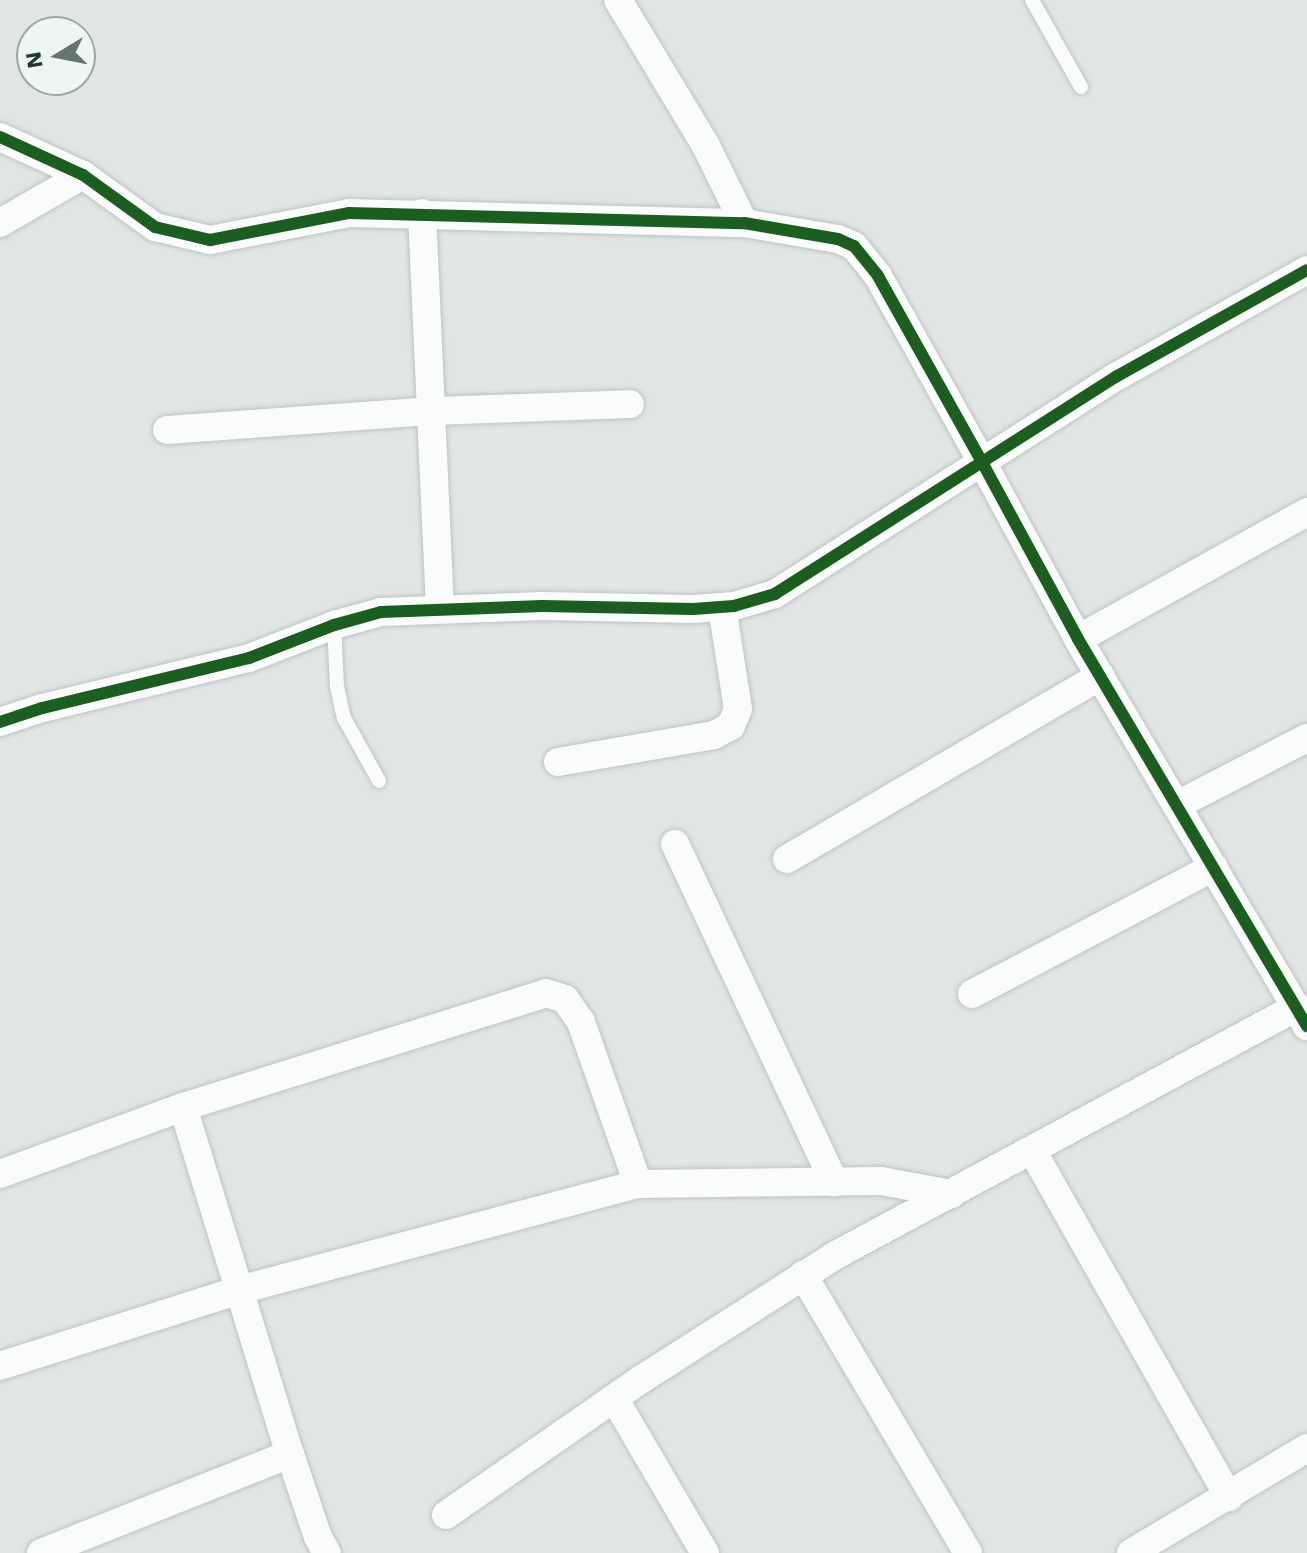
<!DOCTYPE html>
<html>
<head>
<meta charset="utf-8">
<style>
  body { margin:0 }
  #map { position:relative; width:1307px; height:1553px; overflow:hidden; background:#e1e6e4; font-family:"Work Sans",sans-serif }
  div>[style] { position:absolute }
  .roads { filter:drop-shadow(0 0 2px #bec3c1) drop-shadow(0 0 2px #bec3c1) }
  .lane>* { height:14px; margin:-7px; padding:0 7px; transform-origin:7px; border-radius:7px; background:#fafbfb }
  .street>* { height:28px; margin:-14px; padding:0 14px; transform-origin:14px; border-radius:14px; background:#fafbfb }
  .cycleway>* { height:12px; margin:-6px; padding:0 6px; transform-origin:6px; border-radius:6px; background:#1b5e20 }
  span { translate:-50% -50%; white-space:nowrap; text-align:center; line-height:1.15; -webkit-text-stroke:7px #eef6f3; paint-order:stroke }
  .north { position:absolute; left:16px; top:16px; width:80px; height:80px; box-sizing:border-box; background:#eef6f3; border:2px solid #9caaa7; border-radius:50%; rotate:260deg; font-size:22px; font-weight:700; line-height:32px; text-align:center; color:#203834 }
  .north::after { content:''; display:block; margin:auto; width:28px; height:36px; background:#647572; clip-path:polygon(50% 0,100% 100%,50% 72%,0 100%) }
</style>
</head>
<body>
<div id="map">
  <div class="roads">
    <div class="lane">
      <i style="left:1032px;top:0;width:100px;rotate:60.6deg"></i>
      <i style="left:334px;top:625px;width:61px;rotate:87.2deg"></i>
      <i style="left:337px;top:686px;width:33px;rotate:78deg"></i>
      <i style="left:344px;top:718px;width:72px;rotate:60.9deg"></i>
    </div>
    <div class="street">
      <i style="left:618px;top:0;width:168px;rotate:58.9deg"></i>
      <i style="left:705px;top:144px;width:88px;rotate:63.7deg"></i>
      <i style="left:0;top:137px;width:91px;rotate:24.6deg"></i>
      <i style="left:83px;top:175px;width:89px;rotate:35.8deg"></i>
      <i style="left:155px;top:227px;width:57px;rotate:13.3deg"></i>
      <i style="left:210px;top:240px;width:142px;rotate:-11deg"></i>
      <i style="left:349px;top:213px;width:395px;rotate:1.5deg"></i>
      <i style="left:744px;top:223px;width:95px;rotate:9.7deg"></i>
      <i style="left:838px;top:239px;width:17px;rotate:24deg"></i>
      <i style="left:854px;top:246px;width:38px;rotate:51deg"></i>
      <i style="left:878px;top:276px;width:213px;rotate:60.8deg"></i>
      <i style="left:982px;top:462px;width:246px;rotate:147.5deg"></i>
      <i style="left:775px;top:594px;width:43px;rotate:163.7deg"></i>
      <i style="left:734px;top:606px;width:41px;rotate:175.8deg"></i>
      <i style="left:693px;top:609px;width:151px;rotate:-178.9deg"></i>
      <i style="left:542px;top:606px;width:161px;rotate:177.9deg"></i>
      <i style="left:381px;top:612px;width:49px;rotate:164.5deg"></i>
      <i style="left:334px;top:625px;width:91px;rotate:158.8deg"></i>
      <i style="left:249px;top:658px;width:213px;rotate:166.4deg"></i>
      <i style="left:42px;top:708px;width:44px;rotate:161.6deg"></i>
      <i style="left:422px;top:213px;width:396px;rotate:87.4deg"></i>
      <i style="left:0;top:223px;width:96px;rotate:-30deg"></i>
      <i style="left:1307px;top:270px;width:218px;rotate:150.8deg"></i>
      <i style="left:1117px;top:376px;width:160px;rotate:147.5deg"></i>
      <i style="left:982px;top:462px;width:201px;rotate:61.5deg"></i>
      <i style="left:1078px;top:639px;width:450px;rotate:59.4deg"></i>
      <i style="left:167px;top:430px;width:267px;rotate:-4.1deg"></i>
      <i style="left:433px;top:411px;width:197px;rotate:-2deg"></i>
      <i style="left:1078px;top:639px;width:262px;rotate:-29deg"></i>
      <i style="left:558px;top:762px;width:158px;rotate:-9.8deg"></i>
      <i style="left:714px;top:735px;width:19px;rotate:-28deg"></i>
      <i style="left:731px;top:726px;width:18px;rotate:-68deg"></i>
      <i style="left:738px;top:709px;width:103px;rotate:-98.9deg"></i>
      <i style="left:1177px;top:805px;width:146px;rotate:-27.3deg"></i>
      <i style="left:675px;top:844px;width:374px;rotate:64.8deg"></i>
      <i style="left:787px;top:859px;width:363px;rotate:-30.3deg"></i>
      <i style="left:972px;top:994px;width:273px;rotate:-27.7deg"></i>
      <i style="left:183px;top:1107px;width:363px;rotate:72.9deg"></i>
      <i style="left:290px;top:1454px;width:88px;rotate:71.4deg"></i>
      <i style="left:318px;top:1537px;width:18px;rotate:61deg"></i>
      <i style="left:1033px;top:1152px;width:397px;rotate:60.4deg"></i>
      <i style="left:0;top:1174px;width:195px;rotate:-20.1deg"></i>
      <i style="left:183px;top:1107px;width:380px;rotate:-17.4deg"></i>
      <i style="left:546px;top:993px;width:20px;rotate:18deg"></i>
      <i style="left:565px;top:999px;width:28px;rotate:55deg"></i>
      <i style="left:581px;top:1022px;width:172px;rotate:70.6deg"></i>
      <i style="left:803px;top:1275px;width:323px;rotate:59.3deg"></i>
      <i style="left:0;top:1366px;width:251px;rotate:-17.6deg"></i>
      <i style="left:239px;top:1290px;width:413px;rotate:-14.9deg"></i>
      <i style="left:638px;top:1184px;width:243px;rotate:-0.7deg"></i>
      <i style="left:881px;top:1181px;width:72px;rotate:10.4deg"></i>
      <i style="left:614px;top:1398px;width:180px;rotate:59.6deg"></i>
      <i style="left:446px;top:1515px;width:239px;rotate:-34.8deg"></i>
      <i style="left:642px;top:1379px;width:228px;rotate:-32.6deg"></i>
      <i style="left:834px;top:1256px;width:526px;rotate:-28.27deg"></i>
      <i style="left:41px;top:1553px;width:268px;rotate:-21.7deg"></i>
      <i style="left:1131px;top:1553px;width:205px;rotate:-30.8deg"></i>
    </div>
  </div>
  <div class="cycleway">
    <i style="left:0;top:137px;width:91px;rotate:24.6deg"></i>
    <i style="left:83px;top:175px;width:89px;rotate:35.8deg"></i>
    <i style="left:155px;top:227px;width:57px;rotate:13.3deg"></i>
    <i style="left:210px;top:240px;width:142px;rotate:-11deg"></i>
    <i style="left:349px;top:213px;width:395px;rotate:1.5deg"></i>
    <i style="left:744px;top:223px;width:95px;rotate:9.7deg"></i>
    <i style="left:838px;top:239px;width:17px;rotate:24deg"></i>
    <i style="left:854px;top:246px;width:38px;rotate:51deg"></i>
    <i style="left:878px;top:276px;width:213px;rotate:60.8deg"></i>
    <i style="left:982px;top:462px;width:246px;rotate:147.5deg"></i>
    <i style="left:775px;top:594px;width:43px;rotate:163.7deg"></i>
    <i style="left:734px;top:606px;width:41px;rotate:175.8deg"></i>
    <i style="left:693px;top:609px;width:151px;rotate:-178.9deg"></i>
    <i style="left:542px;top:606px;width:161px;rotate:177.9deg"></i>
    <i style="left:381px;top:612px;width:49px;rotate:164.5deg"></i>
    <i style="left:334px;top:625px;width:91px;rotate:158.8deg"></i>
    <i style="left:249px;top:658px;width:213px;rotate:166.4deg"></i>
    <i style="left:42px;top:708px;width:44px;rotate:161.6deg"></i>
    <i style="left:1307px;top:270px;width:218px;rotate:150.8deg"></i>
    <i style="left:1117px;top:376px;width:160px;rotate:147.5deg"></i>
    <i style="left:982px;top:462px;width:201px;rotate:61.5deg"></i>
    <i style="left:1078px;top:639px;width:450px;rotate:59.4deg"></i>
  </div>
  <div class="north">N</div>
</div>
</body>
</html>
